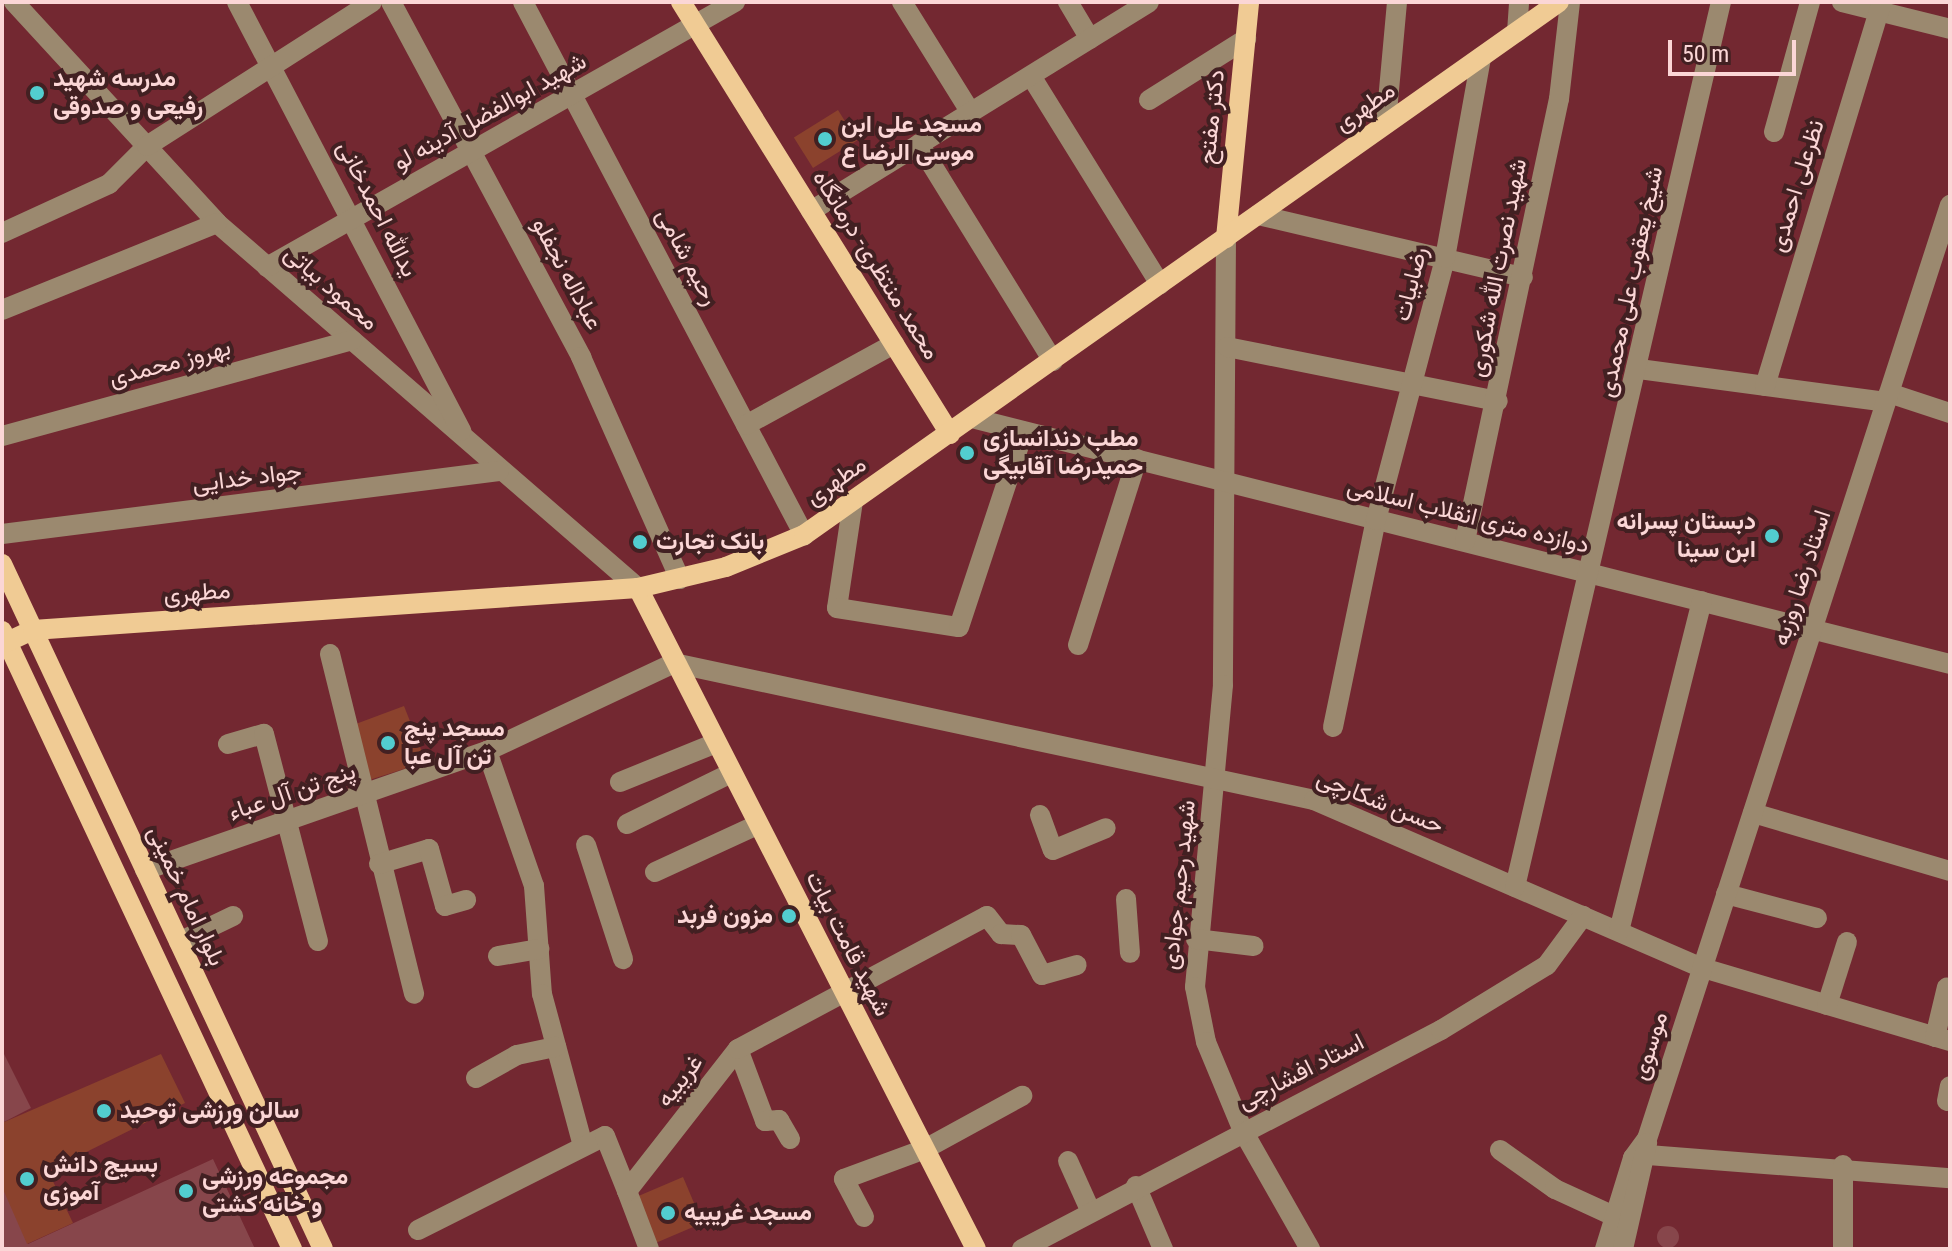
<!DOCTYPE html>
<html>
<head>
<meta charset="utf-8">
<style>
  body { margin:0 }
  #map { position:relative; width:1952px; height:1251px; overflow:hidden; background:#732831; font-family:"Roboto Condensed",Vazirmatn,sans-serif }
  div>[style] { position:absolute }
  .green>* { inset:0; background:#87464b }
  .round { border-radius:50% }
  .building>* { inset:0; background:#8b422d; transform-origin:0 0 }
  .minor>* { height:20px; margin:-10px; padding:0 10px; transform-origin:10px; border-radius:10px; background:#9b896f }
  .major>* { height:20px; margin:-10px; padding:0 10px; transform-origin:10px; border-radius:10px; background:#f0cb94 }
  .dots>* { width:22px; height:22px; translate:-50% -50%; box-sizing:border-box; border:4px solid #422022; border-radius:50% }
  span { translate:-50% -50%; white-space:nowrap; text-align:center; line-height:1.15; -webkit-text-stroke:8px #422022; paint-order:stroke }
  .poi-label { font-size:24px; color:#fbd6d6; font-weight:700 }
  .left { translate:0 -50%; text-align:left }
  .right { translate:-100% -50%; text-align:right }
  .street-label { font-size:24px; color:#fbd6d6 }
  .frame { position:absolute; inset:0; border:4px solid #fbd6d6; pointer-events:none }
  .scale { position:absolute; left:1668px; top:40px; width:128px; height:36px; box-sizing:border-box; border:4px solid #fbd6d6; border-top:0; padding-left:10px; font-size:24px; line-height:28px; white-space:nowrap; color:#fbd6d6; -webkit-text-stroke:6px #422022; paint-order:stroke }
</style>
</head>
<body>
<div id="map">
  <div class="green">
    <i style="clip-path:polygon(2px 1050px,31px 1108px,2px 1123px)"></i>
    <i style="clip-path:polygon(213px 1159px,255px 1249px,2px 1249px,2px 1182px,28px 1244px)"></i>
    <i class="round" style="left:1657px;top:1226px;width:22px;height:22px"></i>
  </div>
  <div class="building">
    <i style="left:838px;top:110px;width:36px;height:52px;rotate:58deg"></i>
    <i style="clip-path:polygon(404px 706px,426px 762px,366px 781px,353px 725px)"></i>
    <i style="clip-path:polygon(161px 1054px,185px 1103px,48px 1171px,73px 1223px,27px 1244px,2px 1187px,2px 1123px)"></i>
    <i style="left:683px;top:1177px;width:50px;height:58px;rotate:67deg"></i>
  </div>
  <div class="minor">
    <i style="left:14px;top:2px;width:300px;rotate:47.4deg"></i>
    <i style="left:217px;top:223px;width:557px;rotate:40.92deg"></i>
    <i style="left:237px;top:2px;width:484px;rotate:62.4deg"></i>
    <i style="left:391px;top:2px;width:403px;rotate:61.8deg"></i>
    <i style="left:581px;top:357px;width:243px;rotate:66deg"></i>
    <i style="left:523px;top:2px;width:603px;rotate:62.2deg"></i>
    <i style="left:902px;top:2px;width:131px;rotate:58.1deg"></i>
    <i style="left:1068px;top:2px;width:43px;rotate:59.3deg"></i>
    <i style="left:1842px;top:2px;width:111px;rotate:14deg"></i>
    <i style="left:1517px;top:32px;width:30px;rotate:-86deg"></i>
    <i style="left:1031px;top:76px;width:245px;rotate:58.2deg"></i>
    <i style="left:1149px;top:100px;width:115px;rotate:-32.2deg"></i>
    <i style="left:1386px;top:123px;width:121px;rotate:-84.8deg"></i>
    <i style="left:1774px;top:132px;width:135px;rotate:-74.5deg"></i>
    <i style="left:919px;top:144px;width:255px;rotate:58.3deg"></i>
    <i style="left:811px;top:211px;width:397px;rotate:-31.7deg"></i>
    <i style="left:1258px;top:215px;width:272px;rotate:13.2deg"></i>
    <i style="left:2px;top:233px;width:118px;rotate:-24.6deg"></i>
    <i style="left:109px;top:184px;width:54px;rotate:-45deg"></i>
    <i style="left:147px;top:146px;width:267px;rotate:-32.6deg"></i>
    <i style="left:1226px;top:238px;width:447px;rotate:90.4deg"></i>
    <i style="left:1223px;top:685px;width:303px;rotate:95.3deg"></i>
    <i style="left:1195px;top:987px;width:56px;rotate:78.7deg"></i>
    <i style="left:1206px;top:1042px;width:96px;rotate:67.4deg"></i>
    <i style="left:1243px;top:1131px;width:136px;rotate:60.4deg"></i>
    <i style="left:267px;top:267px;width:538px;rotate:-29.52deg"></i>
    <i style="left:2px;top:310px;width:232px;rotate:-22deg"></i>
    <i style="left:1227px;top:347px;width:276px;rotate:11.3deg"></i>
    <i style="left:1639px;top:369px;width:249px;rotate:7.6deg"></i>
    <i style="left:1765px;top:386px;width:401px;rotate:-73.1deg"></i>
    <i style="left:1889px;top:393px;width:64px;rotate:18.2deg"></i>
    <i style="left:972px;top:418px;width:1008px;rotate:14.12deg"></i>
    <i style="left:746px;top:425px;width:169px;rotate:-28.7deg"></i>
    <i style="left:2px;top:436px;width:363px;rotate:-15.3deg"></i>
    <i style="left:853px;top:501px;width:108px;rotate:98.5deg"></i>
    <i style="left:837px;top:608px;width:123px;rotate:8.9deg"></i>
    <i style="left:959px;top:627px;width:206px;rotate:-71.7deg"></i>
    <i style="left:2px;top:534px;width:501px;rotate:-7.22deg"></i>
    <i style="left:1465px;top:541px;width:452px;rotate:-78deg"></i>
    <i style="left:1559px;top:99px;width:98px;rotate:-83.5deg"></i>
    <i style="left:1078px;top:645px;width:195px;rotate:-72.4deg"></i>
    <i style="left:330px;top:654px;width:350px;rotate:76.1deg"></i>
    <i style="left:1333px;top:727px;width:211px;rotate:-78.3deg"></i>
    <i style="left:1376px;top:520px;width:271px;rotate:-75.2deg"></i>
    <i style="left:1445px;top:258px;width:204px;rotate:-79.8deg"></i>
    <i style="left:228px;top:744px;width:37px;rotate:-16deg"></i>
    <i style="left:264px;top:734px;width:214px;rotate:75.4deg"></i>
    <i style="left:487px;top:751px;width:143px;rotate:70.8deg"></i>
    <i style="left:534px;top:886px;width:108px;rotate:85.8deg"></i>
    <i style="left:542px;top:994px;width:153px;rotate:74.9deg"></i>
    <i style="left:620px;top:782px;width:104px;rotate:-22.1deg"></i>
    <i style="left:1753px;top:813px;width:205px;rotate:16.4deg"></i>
    <i style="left:1040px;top:815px;width:37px;rotate:70deg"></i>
    <i style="left:1053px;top:850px;width:57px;rotate:-22.5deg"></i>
    <i style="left:627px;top:824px;width:116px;rotate:-26.1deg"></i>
    <i style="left:586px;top:845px;width:120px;rotate:72deg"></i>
    <i style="left:379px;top:864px;width:52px;rotate:-16.7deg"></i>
    <i style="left:429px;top:849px;width:59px;rotate:74.3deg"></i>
    <i style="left:445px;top:906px;width:22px;rotate:-16deg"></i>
    <i style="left:145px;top:870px;width:362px;rotate:-19.2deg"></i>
    <i style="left:487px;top:751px;width:207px;rotate:-25.2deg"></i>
    <i style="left:674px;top:663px;width:654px;rotate:12.08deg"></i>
    <i style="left:1314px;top:800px;width:424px;rotate:23.4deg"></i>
    <i style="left:1703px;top:968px;width:258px;rotate:16.5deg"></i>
    <i style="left:655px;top:872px;width:112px;rotate:-24.7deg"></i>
    <i style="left:1515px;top:887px;width:909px;rotate:-76.9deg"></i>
    <i style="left:1726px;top:894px;width:94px;rotate:14.8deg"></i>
    <i style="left:1126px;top:899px;width:54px;rotate:85.8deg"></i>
    <i style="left:1619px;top:931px;width:340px;rotate:-75.9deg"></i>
    <i style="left:1196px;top:939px;width:58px;rotate:6.9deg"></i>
    <i style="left:179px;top:942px;width:60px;rotate:-25.7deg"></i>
    <i style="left:498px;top:956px;width:42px;rotate:-9.7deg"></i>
    <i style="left:1827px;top:1005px;width:66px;rotate:-72.4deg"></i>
    <i style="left:1935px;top:1037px;width:51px;rotate:-76.5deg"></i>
    <i style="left:738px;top:1049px;width:77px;rotate:69.4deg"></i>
    <i style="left:765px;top:1121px;width:14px;rotate:-4deg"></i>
    <i style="left:779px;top:1120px;width:22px;rotate:60deg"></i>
    <i style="left:476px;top:1078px;width:47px;rotate:-29.3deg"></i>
    <i style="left:517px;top:1055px;width:40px;rotate:-12deg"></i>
    <i style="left:1947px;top:1101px;width:15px;rotate:-79deg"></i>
    <i style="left:1500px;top:1150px;width:67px;rotate:35.3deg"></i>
    <i style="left:1555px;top:1189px;width:65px;rotate:24.6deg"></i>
    <i style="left:1648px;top:1155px;width:303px;rotate:4.4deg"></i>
    <i style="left:1068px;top:1161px;width:54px;rotate:65.8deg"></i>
    <i style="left:1136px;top:1186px;width:69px;rotate:66.8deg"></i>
    <i style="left:864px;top:1217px;width:43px;rotate:-117.8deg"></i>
    <i style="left:844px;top:1179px;width:86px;rotate:-20.3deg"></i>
    <i style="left:925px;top:1149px;width:111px;rotate:-28.7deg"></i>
    <i style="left:418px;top:1230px;width:209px;rotate:-26.7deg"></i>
    <i style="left:605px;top:1136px;width:59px;rotate:68.2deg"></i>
    <i style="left:649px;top:1249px;width:62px;rotate:-110.8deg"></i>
    <i style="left:627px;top:1191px;width:180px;rotate:-52deg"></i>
    <i style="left:738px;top:1049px;width:282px;rotate:-28.1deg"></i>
    <i style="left:987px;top:916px;width:23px;rotate:52deg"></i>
    <i style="left:1001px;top:934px;width:20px;rotate:3deg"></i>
    <i style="left:1021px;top:935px;width:45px;rotate:62.3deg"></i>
    <i style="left:1042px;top:975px;width:36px;rotate:-16deg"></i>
    <i style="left:1022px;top:1249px;width:473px;rotate:-27.6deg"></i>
    <i style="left:1441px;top:1030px;width:124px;rotate:-31.5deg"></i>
    <i style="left:1547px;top:965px;width:61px;rotate:-53.7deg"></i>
    <i style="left:1605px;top:1249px;width:95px;rotate:-72.9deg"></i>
    <i style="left:1633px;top:1158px;width:24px;rotate:-54deg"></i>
    <i style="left:1647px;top:1139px;width:982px;rotate:-72.03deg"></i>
    <i style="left:1623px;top:1249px;width:109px;rotate:-77.2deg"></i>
    <i style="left:1843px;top:1249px;width:84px;rotate:-90deg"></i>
  </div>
  <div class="major">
    <i style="left:681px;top:2px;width:509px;rotate:58.09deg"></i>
    <i style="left:1226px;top:238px;width:237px;rotate:-84.4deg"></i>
    <i style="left:2px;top:564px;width:756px;rotate:64.89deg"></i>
    <i style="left:638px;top:588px;width:742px;rotate:62.92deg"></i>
    <i style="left:2px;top:631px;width:683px;rotate:64.86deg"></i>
    <i style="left:7px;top:642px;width:29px;rotate:-25deg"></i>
    <i style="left:33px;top:630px;width:606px;rotate:-3.97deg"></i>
    <i style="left:638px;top:588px;width:90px;rotate:-13.4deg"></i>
    <i style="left:726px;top:567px;width:84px;rotate:-22.3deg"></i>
    <i style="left:804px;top:535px;width:924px;rotate:-35.22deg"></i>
  </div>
  <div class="dots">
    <i style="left:37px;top:93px;background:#52cdcf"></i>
    <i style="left:825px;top:139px;background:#52cdcf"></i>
    <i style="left:967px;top:453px;background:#52cdcf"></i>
    <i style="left:1772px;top:536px;background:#52cdcf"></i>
    <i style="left:640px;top:542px;background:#52cdcf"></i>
    <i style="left:388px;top:743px;background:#52cdcf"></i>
    <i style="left:789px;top:916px;background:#52cdcf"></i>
    <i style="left:104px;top:1111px;background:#52cdcf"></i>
    <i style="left:27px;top:1179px;background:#52cdcf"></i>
    <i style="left:186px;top:1191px;background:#52cdcf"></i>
    <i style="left:668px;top:1213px;background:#52cdcf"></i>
  </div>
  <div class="poi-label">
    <span class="left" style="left:53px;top:93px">مدرسه شهید<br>رفیعی و صدوقی</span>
    <span class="left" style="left:841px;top:139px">مسجد علی ابن<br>موسی الرضا ع</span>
    <span class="left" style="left:983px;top:453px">مطب دندانسازی<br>حمیدرضا آقابیگی</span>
    <span class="right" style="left:1756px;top:536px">دبستان پسرانه<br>ابن سینا</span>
    <span class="left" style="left:656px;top:542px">بانک تجارت</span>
    <span class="left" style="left:404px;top:743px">مسجد پنج<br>تن آل عبا</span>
    <span class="right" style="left:773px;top:916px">مزون فربد</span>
    <span class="left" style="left:120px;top:1111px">سالن ورزشی توحید</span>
    <span class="left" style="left:43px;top:1179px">بسیج دانش<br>آموزی</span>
    <span class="left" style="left:202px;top:1191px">مجموعه ورزشی<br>و خانه کشتی</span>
    <span class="left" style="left:684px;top:1213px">مسجد غریبیه</span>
  </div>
  <div class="street-label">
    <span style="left:1365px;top:107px;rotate:-35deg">مطهری</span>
    <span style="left:490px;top:112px;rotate:-29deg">شهید ابوالفضل آدینه لو</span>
    <span style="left:1212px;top:117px;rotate:-84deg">دکتر مفتح</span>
    <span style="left:1797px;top:186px;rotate:-73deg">نظرعلی احمدی</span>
    <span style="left:377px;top:209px;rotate:63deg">یدالله احمدخانی</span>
    <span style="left:687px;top:257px;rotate:62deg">رحیم شامی</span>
    <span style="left:876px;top:265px;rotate:58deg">محمد منتظری- درمانگاه</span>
    <span style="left:1498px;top:268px;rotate:-79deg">شهید نصرت الله شکوری</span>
    <span style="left:567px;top:274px;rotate:62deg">عباداله نجفلو</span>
    <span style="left:1631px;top:282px;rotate:-78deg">شیخ یعقوب علی محمدی</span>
    <span style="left:1411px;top:284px;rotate:-76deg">رضابیات</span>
    <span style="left:331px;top:288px;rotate:41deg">محمود بیاتی</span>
    <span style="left:170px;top:363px;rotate:-15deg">بهروز محمدی</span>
    <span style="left:247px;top:478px;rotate:-7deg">جواد خدایی</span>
    <span style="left:836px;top:481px;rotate:-35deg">مطهری</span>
    <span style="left:1468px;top:516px;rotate:14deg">دوازده متری انقلاب اسلامی</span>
    <span style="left:1802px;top:578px;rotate:-72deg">استاد رضا روزبه</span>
    <span style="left:197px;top:593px;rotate:-4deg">مطهری</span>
    <span style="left:292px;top:792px;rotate:-19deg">پنج تن آل عباء</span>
    <span style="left:1380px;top:802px;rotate:22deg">حسن شکارچی</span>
    <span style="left:1179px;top:885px;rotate:-84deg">شهید رحیم جوادی</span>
    <span style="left:186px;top:896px;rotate:65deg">بلوار امام خمینی</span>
    <span style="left:848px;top:944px;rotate:63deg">شهید قامت بیات</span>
    <span style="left:1650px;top:1046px;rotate:-72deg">موسوی</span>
    <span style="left:1301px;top:1072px;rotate:-27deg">استاد افشارچی</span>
    <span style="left:680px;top:1081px;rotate:-52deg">غریبیه</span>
  </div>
  <div class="frame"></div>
  <div class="scale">50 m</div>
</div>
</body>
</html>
